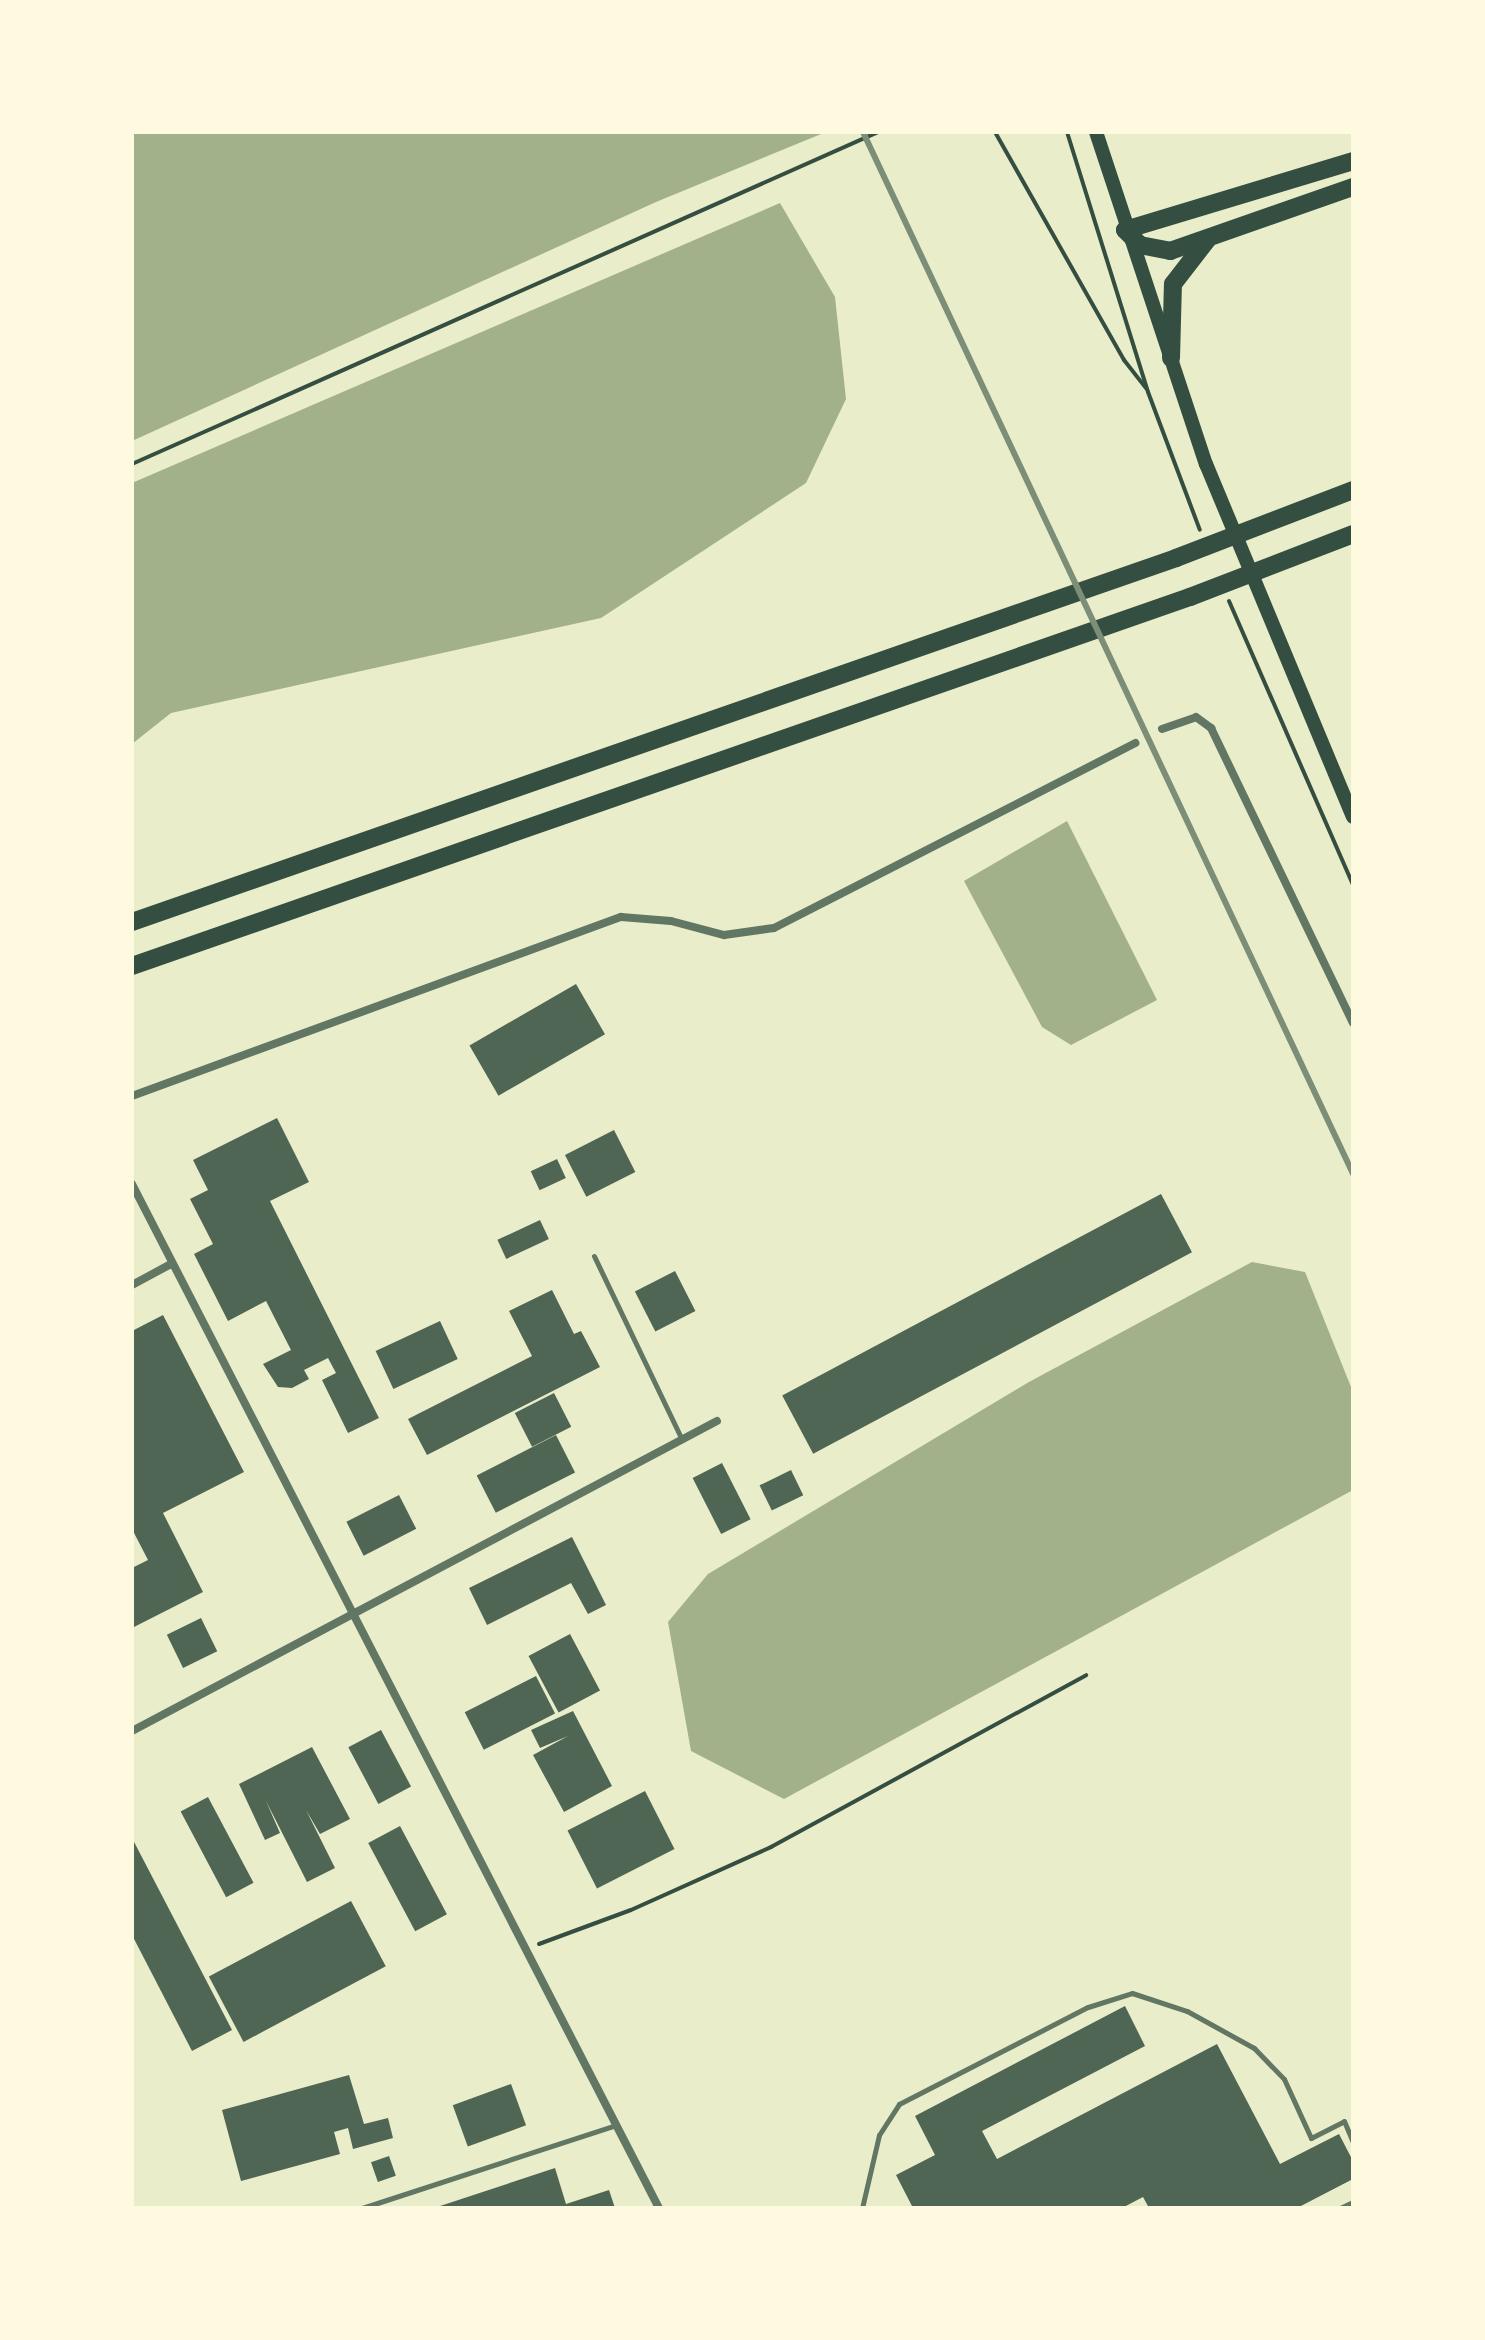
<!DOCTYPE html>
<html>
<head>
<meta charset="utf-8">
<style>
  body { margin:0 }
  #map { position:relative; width:1485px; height:2340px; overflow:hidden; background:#e9edc9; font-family:Helvetica,sans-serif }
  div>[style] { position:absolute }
  .water>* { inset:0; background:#a3b18a }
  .building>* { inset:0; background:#4f6655; transform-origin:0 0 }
  .path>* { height:4px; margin:-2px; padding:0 2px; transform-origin:2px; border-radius:2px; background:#344e41 }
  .service>* { height:5px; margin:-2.5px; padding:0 2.5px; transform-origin:2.5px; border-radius:2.5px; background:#617663 }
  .minor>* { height:8px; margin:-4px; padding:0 4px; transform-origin:4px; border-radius:4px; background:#617663 }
  .secondary>* { height:14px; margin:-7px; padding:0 7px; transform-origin:7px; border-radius:7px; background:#344e41 }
  .motorway>* { height:18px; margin:-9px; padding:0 9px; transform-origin:9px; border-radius:9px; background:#344e41 }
  .rail>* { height:6px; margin:-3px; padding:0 3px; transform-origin:3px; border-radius:3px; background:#7c8e77 }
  span { translate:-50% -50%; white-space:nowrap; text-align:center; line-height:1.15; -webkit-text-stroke:7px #fefae0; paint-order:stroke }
  .frame { position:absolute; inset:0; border:134px solid #fefae0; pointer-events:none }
</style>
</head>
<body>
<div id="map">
  <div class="water">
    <i style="clip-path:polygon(132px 132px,826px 132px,656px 202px,132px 441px)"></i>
    <i style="clip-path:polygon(780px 203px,835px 297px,846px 399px,806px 483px,601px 618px,171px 713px,132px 744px,132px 483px)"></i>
    <i style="clip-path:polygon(1067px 821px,1157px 1000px,1071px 1045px,1042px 1027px,964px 881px)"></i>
    <i style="clip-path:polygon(1252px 1262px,1305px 1272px,1353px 1392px,1353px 1490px,784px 1799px,691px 1751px,668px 1622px,708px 1574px,1029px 1382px)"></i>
  </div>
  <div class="building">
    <i style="left:576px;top:984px;width:58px;height:123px;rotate:60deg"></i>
    <i style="clip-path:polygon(277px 1118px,309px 1182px,270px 1201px,379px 1418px,348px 1433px,322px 1380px,336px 1373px,328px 1358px,304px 1370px,309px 1379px,292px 1388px,278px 1387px,263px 1364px,291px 1350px,266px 1301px,228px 1321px,194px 1254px,213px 1244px,190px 1199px,208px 1190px,193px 1160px)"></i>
    <i style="left:614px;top:1130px;width:47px;height:55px;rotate:63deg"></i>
    <i style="left:557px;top:1159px;width:21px;height:29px;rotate:65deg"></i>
    <i style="left:1161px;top:1194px;width:66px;height:429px;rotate:62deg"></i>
    <i style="left:540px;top:1220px;width:21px;height:47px;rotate:65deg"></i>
    <i style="left:675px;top:1271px;width:45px;height:45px;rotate:63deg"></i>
    <i style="clip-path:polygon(552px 1290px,574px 1334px,581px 1331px,600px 1367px,427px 1455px,408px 1419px,532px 1356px,509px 1311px)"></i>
    <i style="clip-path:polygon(163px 1315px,244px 1472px,163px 1513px,203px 1592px,132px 1628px,132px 1568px,148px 1560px,132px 1529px,132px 1331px)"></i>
    <i style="left:440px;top:1321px;width:42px;height:71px;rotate:65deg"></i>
    <i style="left:554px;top:1393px;width:38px;height:44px;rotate:63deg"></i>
    <i style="left:556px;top:1435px;width:42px;height:89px;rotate:63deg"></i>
    <i style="left:722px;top:1463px;width:63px;height:33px;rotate:63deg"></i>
    <i style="left:791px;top:1470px;width:28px;height:35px;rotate:64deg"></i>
    <i style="left:399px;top:1495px;width:38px;height:59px;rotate:63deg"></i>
    <i style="clip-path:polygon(572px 1537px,606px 1605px,588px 1614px,571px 1583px,487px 1625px,469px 1588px)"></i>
    <i style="left:201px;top:1618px;width:37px;height:38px;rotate:64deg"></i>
    <i style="left:570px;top:1634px;width:64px;height:47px;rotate:62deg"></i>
    <i style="left:536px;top:1676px;width:42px;height:80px;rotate:63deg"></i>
    <i style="clip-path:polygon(573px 1711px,612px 1786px,564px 1812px,533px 1755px,568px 1736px,540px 1748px,531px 1730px)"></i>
    <i style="left:381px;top:1730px;width:64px;height:37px;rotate:62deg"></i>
    <i style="clip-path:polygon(312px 1747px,350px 1819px,320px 1834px,306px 1810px,335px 1868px,307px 1882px,266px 1801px,280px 1833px,265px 1840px,239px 1784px)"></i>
    <i style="left:645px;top:1791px;width:65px;height:87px;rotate:63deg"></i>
    <i style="left:208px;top:1797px;width:97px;height:31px;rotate:62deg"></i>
    <i style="left:400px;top:1826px;width:100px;height:36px;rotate:62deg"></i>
    <i style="clip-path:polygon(132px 1838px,232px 2030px,192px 2051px,132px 1935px)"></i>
    <i style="left:351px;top:1901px;width:74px;height:161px;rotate:62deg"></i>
    <i style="clip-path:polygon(1125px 2006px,1145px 2046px,982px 2131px,997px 2159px,1217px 2044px,1280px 2164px,1339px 2134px,1353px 2161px,1353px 2179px,1297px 2208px,1149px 2208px,1143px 2197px,1122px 2208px,913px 2208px,896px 2175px,935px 2155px,915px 2116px)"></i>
    <i style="clip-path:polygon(349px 2075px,364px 2124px,388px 2118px,393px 2138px,353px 2149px,348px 2128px,334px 2132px,340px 2154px,241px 2181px,222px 2110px)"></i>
    <i style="left:511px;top:2084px;width:44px;height:62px;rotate:70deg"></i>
    <i style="left:389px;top:2156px;width:21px;height:19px;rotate:71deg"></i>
    <i style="clip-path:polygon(555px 2168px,566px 2204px,609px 2190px,615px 2208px,434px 2208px)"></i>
  </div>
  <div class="path">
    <i style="left:995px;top:132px;width:262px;rotate:60.5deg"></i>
    <i style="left:1124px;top:360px;width:36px;rotate:52deg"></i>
    <i style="left:1067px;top:132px;width:272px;rotate:72.7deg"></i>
    <i style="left:1148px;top:392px;width:147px;rotate:69.4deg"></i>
    <i style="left:132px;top:464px;width:817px;rotate:-23.99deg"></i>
    <i style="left:1229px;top:601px;width:310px;rotate:66.4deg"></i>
    <i style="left:539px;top:1944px;width:98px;rotate:-20.3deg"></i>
    <i style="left:631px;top:1910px;width:154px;rotate:-24.2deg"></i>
    <i style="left:771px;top:1847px;width:359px;rotate:-28.6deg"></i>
  </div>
  <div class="service">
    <i style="left:594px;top:1256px;width:204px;rotate:64.4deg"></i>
    <i style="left:362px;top:2208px;width:267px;rotate:-18.1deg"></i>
    <i style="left:862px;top:2208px;width:75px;rotate:-76.9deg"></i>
    <i style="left:879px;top:2135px;width:37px;rotate:-57deg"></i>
    <i style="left:899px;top:2104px;width:212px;rotate:-27.2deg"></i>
    <i style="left:1088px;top:2007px;width:46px;rotate:-17.7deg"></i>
    <i style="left:1132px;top:1993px;width:58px;rotate:18.1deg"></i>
    <i style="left:1187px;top:2011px;width:77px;rotate:28.9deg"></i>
    <i style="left:1254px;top:2048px;width:43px;rotate:45.9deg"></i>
    <i style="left:1284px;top:2079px;width:65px;rotate:65.4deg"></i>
    <i style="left:1311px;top:2138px;width:37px;rotate:-27deg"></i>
    <i style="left:1344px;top:2121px;width:23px;rotate:67deg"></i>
    <i style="left:1340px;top:2208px;width:14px;rotate:-25deg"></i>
  </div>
  <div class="minor">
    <i style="left:1162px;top:729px;width:36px;rotate:-19deg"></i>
    <i style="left:1196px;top:717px;width:19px;rotate:36deg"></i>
    <i style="left:1211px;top:728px;width:327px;rotate:64.3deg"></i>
    <i style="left:132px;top:1096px;width:521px;rotate:-20.11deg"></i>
    <i style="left:621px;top:917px;width:50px;rotate:4.6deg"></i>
    <i style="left:671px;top:921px;width:55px;rotate:14.8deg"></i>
    <i style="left:724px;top:935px;width:50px;rotate:-8deg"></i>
    <i style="left:774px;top:928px;width:406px;rotate:-27.1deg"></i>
    <i style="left:132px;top:1184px;width:1152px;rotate:62.77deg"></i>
    <i style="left:132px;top:1285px;width:44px;rotate:-28.3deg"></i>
    <i style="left:132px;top:1731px;width:662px;rotate:-27.92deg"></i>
  </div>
  <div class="secondary">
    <i style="left:1096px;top:132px;width:350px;rotate:71.7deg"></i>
    <i style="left:1206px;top:464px;width:382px;rotate:67.4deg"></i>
  </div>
  <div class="motorway">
    <i style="left:1125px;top:230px;width:21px;rotate:45deg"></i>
    <i style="left:1140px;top:245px;width:31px;rotate:11deg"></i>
    <i style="left:1170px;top:251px;width:194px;rotate:-19.3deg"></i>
    <i style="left:1125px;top:230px;width:238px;rotate:-16.8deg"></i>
    <i style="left:1171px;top:358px;width:74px;rotate:-88.5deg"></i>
    <i style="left:1173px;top:284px;width:56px;rotate:-52.3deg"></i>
    <i style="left:132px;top:922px;width:1106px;rotate:-19.22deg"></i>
    <i style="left:1176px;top:558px;width:190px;rotate:-21deg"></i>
    <i style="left:132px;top:966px;width:1121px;rotate:-19.23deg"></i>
    <i style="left:1190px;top:597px;width:175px;rotate:-21.1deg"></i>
  </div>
  <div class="rail">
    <i style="left:863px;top:132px;width:1151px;rotate:64.81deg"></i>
  </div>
  <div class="frame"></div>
</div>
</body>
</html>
